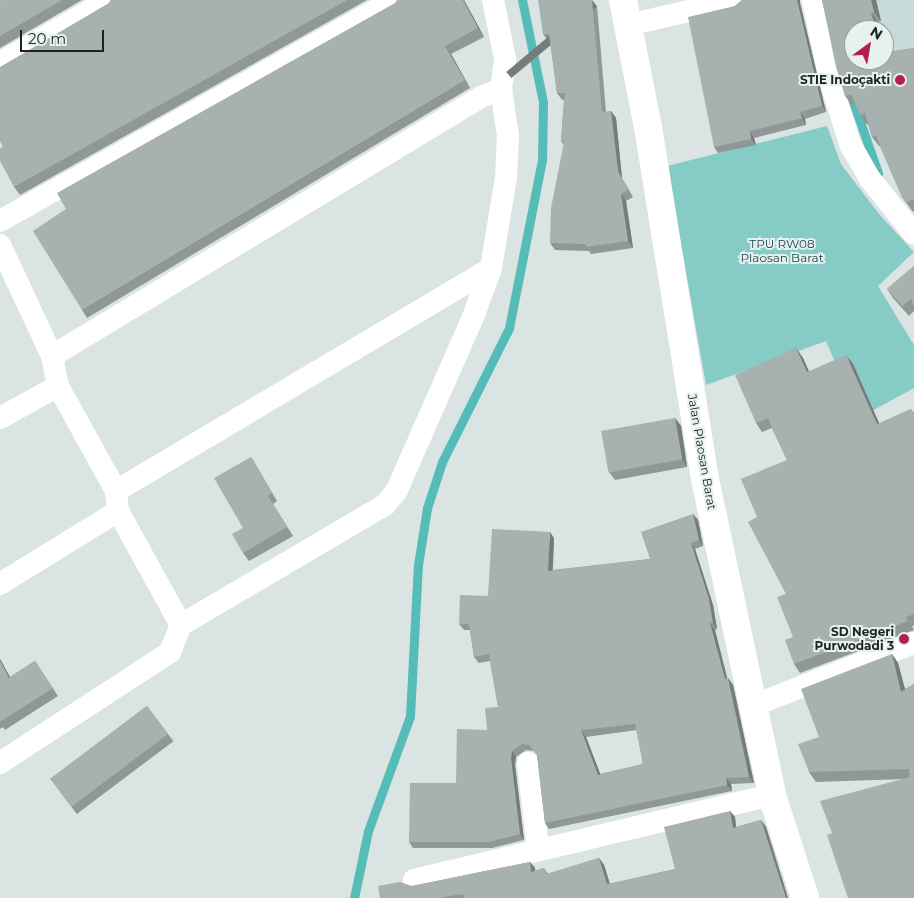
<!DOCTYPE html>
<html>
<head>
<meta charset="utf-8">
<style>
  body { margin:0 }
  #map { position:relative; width:914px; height:898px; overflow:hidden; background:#d9e4e3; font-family:Montserrat,sans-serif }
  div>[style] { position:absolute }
  .built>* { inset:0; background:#c6dad8 }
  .green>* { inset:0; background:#87cbc7 }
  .stream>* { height:9px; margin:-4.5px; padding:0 4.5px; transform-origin:4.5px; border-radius:4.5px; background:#56bcb7 }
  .street>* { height:22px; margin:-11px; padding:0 11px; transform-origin:11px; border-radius:11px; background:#fff }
  .secondary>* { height:28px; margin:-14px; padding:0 14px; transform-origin:14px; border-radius:14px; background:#fff }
  .wall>* { inset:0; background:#909897; transform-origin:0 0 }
  .shaded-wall>* { inset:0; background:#757c7b; transform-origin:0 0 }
  .building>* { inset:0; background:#a7b1b0; transform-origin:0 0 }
  .dots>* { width:14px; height:14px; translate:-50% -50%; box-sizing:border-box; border:2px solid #e6f1f0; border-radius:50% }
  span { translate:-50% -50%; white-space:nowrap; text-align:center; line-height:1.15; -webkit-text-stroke:4px #e6f1f0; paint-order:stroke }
  .poi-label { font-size:12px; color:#1e2222; font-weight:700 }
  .right { translate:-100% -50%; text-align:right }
  .park-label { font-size:12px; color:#194745 }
  .street-label { font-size:12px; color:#1e2222 }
  .north { position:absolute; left:844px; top:20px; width:50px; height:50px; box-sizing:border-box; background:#e6f1f0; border:1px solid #969e9e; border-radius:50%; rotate:32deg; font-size:14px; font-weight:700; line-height:20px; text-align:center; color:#1e2222 }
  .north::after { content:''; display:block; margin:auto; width:18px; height:22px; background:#b11f4a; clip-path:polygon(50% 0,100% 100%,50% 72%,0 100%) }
  .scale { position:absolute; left:20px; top:30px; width:84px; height:22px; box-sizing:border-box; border:2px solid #1e2222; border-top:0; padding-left:6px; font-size:15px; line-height:18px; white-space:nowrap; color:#1e2222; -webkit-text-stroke:4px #e6f1f0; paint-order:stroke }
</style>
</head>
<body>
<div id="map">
  <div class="built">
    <i style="clip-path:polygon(847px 0,914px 0,914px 133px,884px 60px,884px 30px,862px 30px)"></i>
  </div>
  <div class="green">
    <i style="clip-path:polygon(827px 126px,841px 164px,879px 214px,914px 252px,878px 286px,914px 345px,914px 388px,859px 418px,826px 341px,706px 385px,667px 166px)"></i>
  </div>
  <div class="stream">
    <i style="left:850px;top:93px;width:85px;rotate:70.7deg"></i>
    <i style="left:354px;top:898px;width:68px;rotate:-78.2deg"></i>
    <i style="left:368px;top:831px;width:122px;rotate:-69.9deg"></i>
    <i style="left:410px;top:716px;width:151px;rotate:-87deg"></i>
    <i style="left:418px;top:565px;width:58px;rotate:-81deg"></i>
    <i style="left:427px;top:508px;width:48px;rotate:-71.9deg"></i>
    <i style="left:442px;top:462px;width:150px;rotate:-63.4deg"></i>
    <i style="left:509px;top:328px;width:171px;rotate:-78.9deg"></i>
    <i style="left:542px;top:160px;width:58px;rotate:-89deg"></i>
    <i style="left:543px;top:102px;width:104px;rotate:-101.6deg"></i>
  </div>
  <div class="street">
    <i style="left:813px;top:0;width:82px;rotate:78deg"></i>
    <i style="left:830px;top:80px;width:67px;rotate:72.6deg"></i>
    <i style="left:850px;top:144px;width:40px;rotate:60.3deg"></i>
    <i style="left:870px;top:179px;width:70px;rotate:51.3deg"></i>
    <i style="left:628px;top:25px;width:111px;rotate:-13deg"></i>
    <i style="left:0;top:63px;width:125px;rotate:-30.3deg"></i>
    <i style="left:0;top:221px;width:452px;rotate:-29.3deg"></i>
    <i style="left:0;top:245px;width:123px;rotate:64.9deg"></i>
    <i style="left:52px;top:356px;width:31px;rotate:79deg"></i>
    <i style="left:58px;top:386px;width:120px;rotate:61.1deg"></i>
    <i style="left:116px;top:491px;width:20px;rotate:84deg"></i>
    <i style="left:118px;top:511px;width:130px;rotate:61.1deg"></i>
    <i style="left:52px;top:356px;width:501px;rotate:-31.12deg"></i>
    <i style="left:481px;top:97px;width:22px;rotate:-22deg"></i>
    <i style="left:0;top:418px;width:66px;rotate:-28.9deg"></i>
    <i style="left:116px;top:491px;width:436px;rotate:-30.7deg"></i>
    <i style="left:0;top:584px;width:139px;rotate:-31.7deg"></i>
    <i style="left:752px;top:706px;width:174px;rotate:-21.3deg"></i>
    <i style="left:0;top:763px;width:203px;rotate:-33.1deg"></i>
    <i style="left:170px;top:652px;width:29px;rotate:-68deg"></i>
    <i style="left:181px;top:625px;width:237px;rotate:-30.5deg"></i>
    <i style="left:385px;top:505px;width:19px;rotate:-51deg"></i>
    <i style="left:397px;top:490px;width:194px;rotate:-66.3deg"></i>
    <i style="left:475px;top:312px;width:47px;rotate:-70deg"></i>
    <i style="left:491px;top:268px;width:92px;rotate:-80.6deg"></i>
    <i style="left:506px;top:177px;width:41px;rotate:-87.2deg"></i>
    <i style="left:508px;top:136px;width:48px;rotate:-98.5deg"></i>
    <i style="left:501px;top:89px;width:30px;rotate:-82deg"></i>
    <i style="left:505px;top:59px;width:60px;rotate:-101.5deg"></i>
    <i style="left:528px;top:763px;width:86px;rotate:83.3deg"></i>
    <i style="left:414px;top:880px;width:368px;rotate:-13.4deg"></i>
  </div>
  <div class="secondary">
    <i style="left:623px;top:0;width:129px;rotate:78.9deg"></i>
    <i style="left:648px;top:127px;width:357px;rotate:80.8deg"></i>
    <i style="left:705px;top:479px;width:323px;rotate:78deg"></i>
    <i style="left:772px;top:795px;width:108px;rotate:72.2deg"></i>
  </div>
  <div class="wall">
    <i style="clip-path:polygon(2px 0,82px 0,0 48px,0 1px)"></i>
    <i style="clip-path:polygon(111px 0,367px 0,20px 195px,14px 187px,3px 147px)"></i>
    <i style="clip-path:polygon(464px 0,484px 37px,451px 54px,470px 88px,87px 318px,82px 310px,395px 3px)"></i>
    <i style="clip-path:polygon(742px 0,800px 0,800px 3px,826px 112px,805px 119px,806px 125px,754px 138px,756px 145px,718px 153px,714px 147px,735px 6px)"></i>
    <i style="clip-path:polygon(822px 0,876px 0,881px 21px,878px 22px,884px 60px,884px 43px,887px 52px,914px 48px,914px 211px,913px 212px,902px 197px,880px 146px,879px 146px,872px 137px,868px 124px,866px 124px,860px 115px,855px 104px,852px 105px,845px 96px)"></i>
    <i style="clip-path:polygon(597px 6px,606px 112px,611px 111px,616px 118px,622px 178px,633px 197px,626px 201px,633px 248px,591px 254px,589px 251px,555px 250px,550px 243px,564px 145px,561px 141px,564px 100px,562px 100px,557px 93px,550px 41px,548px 41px,543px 34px)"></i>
    <i style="clip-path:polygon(914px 266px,914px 311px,909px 316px,893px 298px,887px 289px)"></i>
    <i style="clip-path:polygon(796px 348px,803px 358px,809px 371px,853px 364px,879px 424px,911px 409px,914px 413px,914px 626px,912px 626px,914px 630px,800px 673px,794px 664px,793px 637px,786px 594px,757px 517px,787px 460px,772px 428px,762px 432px,756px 423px)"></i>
    <i style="clip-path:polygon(675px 418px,681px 426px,687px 467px,615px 480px,609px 472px)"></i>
    <i style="clip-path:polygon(251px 457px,256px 465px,277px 501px,273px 504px,293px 536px,249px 561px,243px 553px,243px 528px)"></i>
    <i style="clip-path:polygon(evenodd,693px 514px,698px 520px,703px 546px,695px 549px,713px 605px,717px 629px,715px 630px,727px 679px,728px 678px,733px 685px,754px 783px,731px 784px,732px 791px,549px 829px,545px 823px,537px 755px,534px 751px,526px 750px,516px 757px,515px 765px,524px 840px,492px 848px,413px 848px,409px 842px,456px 783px,487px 730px,498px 707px,490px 661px,479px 663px,474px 657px,470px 630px,464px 630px,459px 624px,488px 596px,554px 538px,553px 570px,650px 559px,693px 514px,637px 730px,643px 764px,600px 774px,586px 737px,637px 730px)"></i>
    <i style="clip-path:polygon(892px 654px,898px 663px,905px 689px,914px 684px,914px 898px,832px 833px,905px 779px,816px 782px,809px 772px,819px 737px)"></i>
    <i style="clip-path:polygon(0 659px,10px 677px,35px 661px,58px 696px,5px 730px,3px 727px,0 729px)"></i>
    <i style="left:147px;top:706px;width:44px;height:121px;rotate:53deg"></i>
    <i style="clip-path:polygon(730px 811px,735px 817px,736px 827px,761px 820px,766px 827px,788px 898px,380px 898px,412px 886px,530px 862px,535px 868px,535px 871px,544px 868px,548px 874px,599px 858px,604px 865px,610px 884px,675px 869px)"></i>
  </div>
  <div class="shaded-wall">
    <i style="clip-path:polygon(463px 0,464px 0,484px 37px,478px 28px)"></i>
    <i style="left:592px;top:0;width:8px;height:112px;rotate:50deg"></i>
    <i style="clip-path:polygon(797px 0,800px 0,800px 3px,826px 112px,822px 106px)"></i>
    <i style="clip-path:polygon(871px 0,876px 0,881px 21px,874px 12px)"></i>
    <i style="clip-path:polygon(871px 13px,878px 22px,880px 30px,876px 30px)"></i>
    <i style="clip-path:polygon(884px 43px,890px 62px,884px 54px)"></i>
    <i style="clip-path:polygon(445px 46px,451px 54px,470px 88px,465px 80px)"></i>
    <i style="clip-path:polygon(611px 111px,616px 118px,622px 178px,633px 197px,618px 171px)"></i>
    <i style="clip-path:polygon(800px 112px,805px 119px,806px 125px,802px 118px)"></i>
    <i style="clip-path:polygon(750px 131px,754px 138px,756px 145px,751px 139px)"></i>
    <i style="clip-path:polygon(621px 194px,626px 201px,633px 248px,628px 241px)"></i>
    <i style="clip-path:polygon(796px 348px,803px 358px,813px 382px,807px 372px)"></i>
    <i style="clip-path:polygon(846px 355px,853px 364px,884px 434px,877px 424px)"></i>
    <i style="clip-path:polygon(675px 418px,681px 426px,687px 467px,682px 459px)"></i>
    <i style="clip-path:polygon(693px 514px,698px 520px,703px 546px,699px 540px)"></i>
    <i style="clip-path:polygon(550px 532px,554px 538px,552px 577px,548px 571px)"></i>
    <i style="clip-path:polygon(691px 543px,695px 549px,713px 605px,717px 629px,713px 623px)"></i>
    <i style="clip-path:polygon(710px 623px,715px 630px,729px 685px,725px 679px)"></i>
    <i style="clip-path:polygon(892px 654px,898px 663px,908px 701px,901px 692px)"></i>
    <i style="clip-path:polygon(0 659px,14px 685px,9px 678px,0 661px)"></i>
    <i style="clip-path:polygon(728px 678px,733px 685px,754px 783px,749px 777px)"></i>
    <i style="clip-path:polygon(581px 730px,586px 737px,603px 781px,598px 775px)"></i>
    <i style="clip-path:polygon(512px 751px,516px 757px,515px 765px,524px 840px,520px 834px,511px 758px)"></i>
    <i style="clip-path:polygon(726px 778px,731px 784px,732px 791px,727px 785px)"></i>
    <i style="clip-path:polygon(730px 811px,735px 817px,737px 835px,733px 828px)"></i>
    <i style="clip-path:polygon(761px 820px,766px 827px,788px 898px,786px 898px)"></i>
    <i style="clip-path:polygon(599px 858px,604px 865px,612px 891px,607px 884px)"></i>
    <i style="clip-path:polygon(530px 862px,535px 868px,536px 879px,531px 872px)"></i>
  </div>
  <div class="building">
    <i style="clip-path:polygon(2px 0,62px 0,0 36px,0 1px)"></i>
    <i style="clip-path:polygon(111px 0,347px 0,14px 187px,0 161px,0 148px,3px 147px,0 141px,0 67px,109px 3px)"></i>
    <i style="clip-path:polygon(397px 0,463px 0,478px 28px,445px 46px,465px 80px,82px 310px,33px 231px,66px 209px,57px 193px,395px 3px)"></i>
    <i style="clip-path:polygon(538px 0,592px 0,602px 112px,611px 111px,618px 171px,628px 190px,621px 194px,628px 241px,586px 247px,586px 244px,550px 243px,551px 208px,564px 142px,561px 141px,565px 93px,557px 93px,549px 34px,543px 34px)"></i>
    <i style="clip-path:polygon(742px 0,797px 0,822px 106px,800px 112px,802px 118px,750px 131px,751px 139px,714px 147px,688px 17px,735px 6px)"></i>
    <i style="clip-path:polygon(822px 0,871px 0,874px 12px,871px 13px,876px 30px,854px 30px,854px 60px,884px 60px,884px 53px,914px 48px,914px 199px,907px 202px,902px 197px,876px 136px,872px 137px,865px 113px,860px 115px,851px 94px,845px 96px,836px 67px)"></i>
    <i style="clip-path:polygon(914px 266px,914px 306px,911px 299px,902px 306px,887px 289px)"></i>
    <i style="clip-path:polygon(796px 348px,807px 372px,846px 355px,877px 424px,911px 409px,914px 415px,914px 614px,906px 617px,908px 621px,794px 664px,785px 640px,793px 637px,777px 597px,786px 594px,748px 522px,757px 517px,741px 479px,787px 460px,768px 418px,756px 423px,735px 375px)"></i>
    <i style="left:675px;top:418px;width:42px;height:75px;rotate:80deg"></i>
    <i style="clip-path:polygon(251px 457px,272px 493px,268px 496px,287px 527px,243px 553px,232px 534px,243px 528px,214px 478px)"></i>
    <i style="clip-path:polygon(evenodd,693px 514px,699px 540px,691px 543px,709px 599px,713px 623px,710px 623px,725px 679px,728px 678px,749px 777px,726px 778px,727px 785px,545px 823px,537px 755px,529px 745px,522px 744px,512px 751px,511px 758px,520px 834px,488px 842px,409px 842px,410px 783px,456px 783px,457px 729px,487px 730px,485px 708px,498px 707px,489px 654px,474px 657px,469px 624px,459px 624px,460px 595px,488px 596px,492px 529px,550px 532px,548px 571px,650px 559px,641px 532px,693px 514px,635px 724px,643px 764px,598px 775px,581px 730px,635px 724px)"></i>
    <i style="clip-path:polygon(892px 654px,901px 692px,914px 684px,914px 898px,848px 898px,827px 835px,832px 833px,820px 801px,910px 777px,909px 769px,809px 772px,798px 744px,819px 737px,801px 689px)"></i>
    <i style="clip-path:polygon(0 661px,9px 678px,35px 661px,53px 688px,0 722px)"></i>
    <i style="left:147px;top:706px;width:35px;height:121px;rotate:53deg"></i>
    <i style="clip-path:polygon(730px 811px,733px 828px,761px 820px,786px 898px,464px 898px,463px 894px,438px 898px,380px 898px,378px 886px,400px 882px,412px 886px,530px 862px,531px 872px,544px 868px,546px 874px,599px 858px,607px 884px,675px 869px,664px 827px)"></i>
  </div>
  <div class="dots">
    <i style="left:900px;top:80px;background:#b11f4a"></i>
    <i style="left:904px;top:639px;background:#b11f4a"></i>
  </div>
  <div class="poi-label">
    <span class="right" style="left:890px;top:80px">STIE Indoçakti</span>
    <span class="right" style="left:894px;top:639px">SD Negeri<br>Purwodadi 3</span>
  </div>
  <div class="park-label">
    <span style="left:782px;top:251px">TPU RW08<br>Plaosan Barat</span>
  </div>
  <div class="street-label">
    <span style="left:702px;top:452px;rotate:80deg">Jalan Plaosan Barat</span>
  </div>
  <div class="north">N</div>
  <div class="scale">20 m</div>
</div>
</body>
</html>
